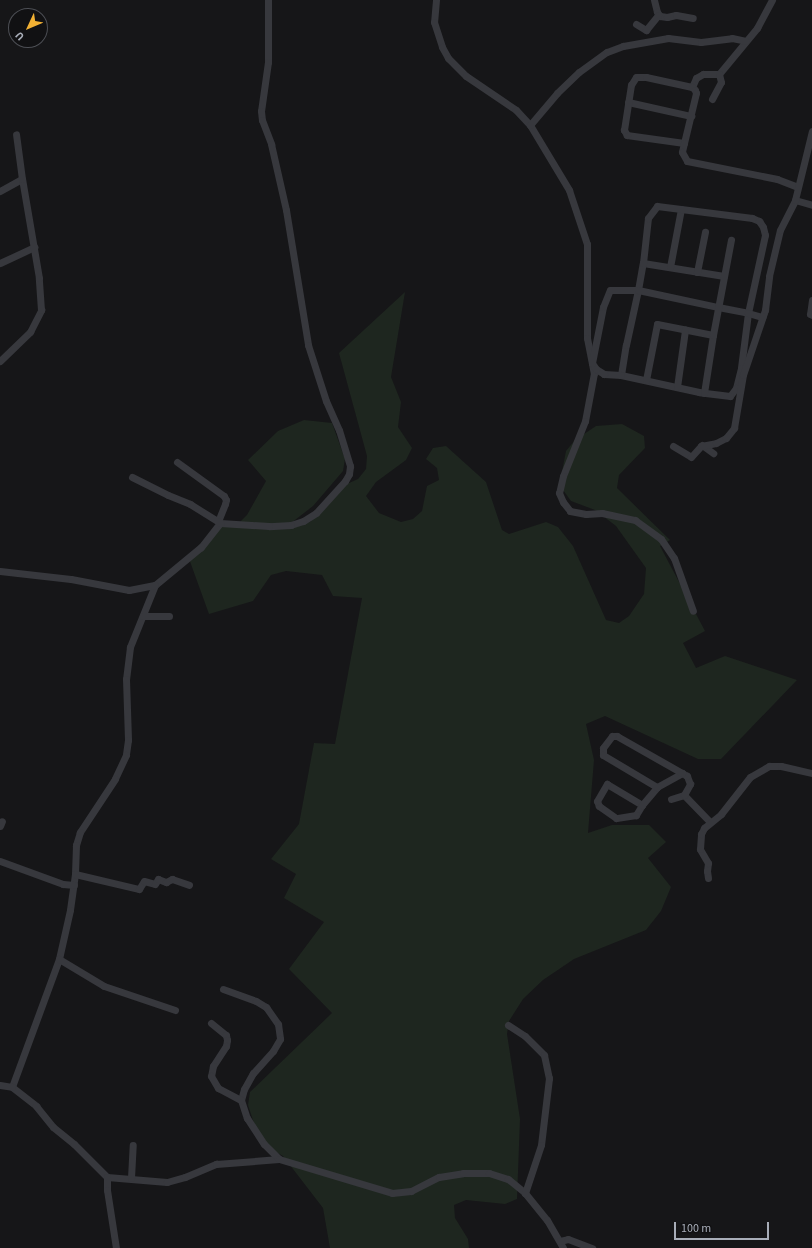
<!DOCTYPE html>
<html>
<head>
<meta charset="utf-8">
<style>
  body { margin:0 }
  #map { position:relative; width:812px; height:1248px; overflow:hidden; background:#161618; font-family:"Source Sans 3",sans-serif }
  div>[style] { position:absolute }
  .green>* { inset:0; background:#1e261f }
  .minor>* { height:7px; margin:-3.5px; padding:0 3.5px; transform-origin:3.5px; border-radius:3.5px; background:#37383d }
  span { translate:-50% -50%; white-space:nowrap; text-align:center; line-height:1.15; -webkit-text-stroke:3px #111113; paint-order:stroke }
  .north { position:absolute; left:8px; top:8px; width:40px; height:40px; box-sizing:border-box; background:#111113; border:1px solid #4d4f55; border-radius:50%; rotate:226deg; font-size:11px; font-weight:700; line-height:16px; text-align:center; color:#a8adb8 }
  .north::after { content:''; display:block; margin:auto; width:14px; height:18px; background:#f2b134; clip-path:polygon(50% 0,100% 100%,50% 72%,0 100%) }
  .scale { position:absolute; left:674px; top:1222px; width:95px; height:18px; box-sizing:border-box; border:2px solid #a8adb8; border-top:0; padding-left:5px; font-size:12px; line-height:14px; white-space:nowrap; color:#a8adb8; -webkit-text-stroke:3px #111113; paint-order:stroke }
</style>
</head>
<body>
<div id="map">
  <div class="green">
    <i style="clip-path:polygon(405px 292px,391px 377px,401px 402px,398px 427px,412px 448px,406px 460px,376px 482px,366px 496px,379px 513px,401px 522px,413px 519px,422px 511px,427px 486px,439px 480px,437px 468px,426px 459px,433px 448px,446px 446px,486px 482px,502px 530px,509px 534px,546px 522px,558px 527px,573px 546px,606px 620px,619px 623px,629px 616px,644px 594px,646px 568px,616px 526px,595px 510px,571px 501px,563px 490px,561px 477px,566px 451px,575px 440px,596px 426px,622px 424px,644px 436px,645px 448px,619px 475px,617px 488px,670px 540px,660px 546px,705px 631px,683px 643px,696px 668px,725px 656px,797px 680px,721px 759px,698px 759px,605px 716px,586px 724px,594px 760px,588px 833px,612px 825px,649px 825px,666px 842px,648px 858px,671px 887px,661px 911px,646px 930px,574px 959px,543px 980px,523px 999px,509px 1021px,507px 1034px,520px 1119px,517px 1199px,505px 1204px,466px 1200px,454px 1205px,455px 1218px,468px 1239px,469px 1248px,330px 1248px,323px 1208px,283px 1156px,271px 1149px,256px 1129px,248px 1105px,250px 1092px,332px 1013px,289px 969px,324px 922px,284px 898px,296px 874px,271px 859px,299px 824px,314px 743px,335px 744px,362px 598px,333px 596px,322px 575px,286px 571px,271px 575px,253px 601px,209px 614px,188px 556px,221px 523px,239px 523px,247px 515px,266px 481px,248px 460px,278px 431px,304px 420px,332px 423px,345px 459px,343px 471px,313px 506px,286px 527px,310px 522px,347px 484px,358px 479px,366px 469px,367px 456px,339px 353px)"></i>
  </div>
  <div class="minor">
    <i style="left:268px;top:0;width:62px;rotate:90deg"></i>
    <i style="left:268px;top:62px;width:49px;rotate:98.1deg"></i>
    <i style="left:261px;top:111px;width:9px;rotate:84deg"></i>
    <i style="left:262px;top:120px;width:26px;rotate:69deg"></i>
    <i style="left:271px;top:144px;width:68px;rotate:77.2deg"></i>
    <i style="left:286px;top:210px;width:137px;rotate:80.7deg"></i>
    <i style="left:308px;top:345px;width:59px;rotate:72.2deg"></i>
    <i style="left:326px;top:401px;width:32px;rotate:66deg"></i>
    <i style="left:339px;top:430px;width:38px;rotate:73deg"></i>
    <i style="left:350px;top:466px;width:8px;rotate:97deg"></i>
    <i style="left:349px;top:474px;width:8px;rotate:120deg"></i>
    <i style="left:345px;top:481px;width:43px;rotate:132.2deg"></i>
    <i style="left:316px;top:513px;width:15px;rotate:148deg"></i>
    <i style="left:303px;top:521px;width:13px;rotate:162deg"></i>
    <i style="left:291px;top:525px;width:22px;rotate:177deg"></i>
    <i style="left:269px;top:526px;width:49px;rotate:-176.5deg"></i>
    <i style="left:220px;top:523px;width:31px;rotate:128deg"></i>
    <i style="left:201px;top:547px;width:60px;rotate:140.4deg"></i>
    <i style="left:155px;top:585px;width:67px;rotate:112deg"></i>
    <i style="left:130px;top:647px;width:32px;rotate:97deg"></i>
    <i style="left:126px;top:679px;width:61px;rotate:88.1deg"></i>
    <i style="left:128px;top:740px;width:15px;rotate:98deg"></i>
    <i style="left:126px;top:755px;width:26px;rotate:115deg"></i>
    <i style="left:115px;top:779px;width:64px;rotate:123.4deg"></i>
    <i style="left:80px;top:832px;width:14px;rotate:107deg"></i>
    <i style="left:76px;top:845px;width:29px;rotate:92deg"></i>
    <i style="left:75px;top:874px;width:36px;rotate:98deg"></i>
    <i style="left:70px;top:910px;width:50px;rotate:102.7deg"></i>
    <i style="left:59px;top:959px;width:136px;rotate:110.2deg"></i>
    <i style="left:12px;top:1087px;width:31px;rotate:38deg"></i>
    <i style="left:36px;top:1106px;width:27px;rotate:51deg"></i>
    <i style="left:53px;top:1127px;width:27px;rotate:39deg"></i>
    <i style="left:74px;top:1144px;width:47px;rotate:45deg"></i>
    <i style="left:107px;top:1177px;width:60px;rotate:4.8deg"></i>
    <i style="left:167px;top:1182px;width:19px;rotate:-16deg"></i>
    <i style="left:185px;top:1177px;width:34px;rotate:-23deg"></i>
    <i style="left:216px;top:1164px;width:63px;rotate:-4.5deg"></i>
    <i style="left:436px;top:0;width:22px;rotate:95deg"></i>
    <i style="left:434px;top:22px;width:26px;rotate:72deg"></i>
    <i style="left:442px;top:47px;width:13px;rotate:61deg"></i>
    <i style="left:448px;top:58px;width:25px;rotate:45deg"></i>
    <i style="left:466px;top:76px;width:60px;rotate:34.2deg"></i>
    <i style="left:516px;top:110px;width:21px;rotate:47deg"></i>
    <i style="left:530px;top:125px;width:76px;rotate:59deg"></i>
    <i style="left:569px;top:190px;width:57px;rotate:71.6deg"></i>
    <i style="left:587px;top:244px;width:94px;rotate:90deg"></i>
    <i style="left:587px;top:338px;width:36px;rotate:79deg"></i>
    <i style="left:594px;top:373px;width:49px;rotate:100.6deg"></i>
    <i style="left:585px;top:421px;width:59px;rotate:111.8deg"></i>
    <i style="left:563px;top:476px;width:17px;rotate:103deg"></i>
    <i style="left:559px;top:493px;width:10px;rotate:66deg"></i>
    <i style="left:563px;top:502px;width:11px;rotate:52deg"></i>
    <i style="left:570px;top:511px;width:16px;rotate:11deg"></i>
    <i style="left:586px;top:514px;width:16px;rotate:-4deg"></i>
    <i style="left:602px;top:513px;width:34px;rotate:12deg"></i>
    <i style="left:635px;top:520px;width:32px;rotate:36deg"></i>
    <i style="left:661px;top:539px;width:23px;rotate:56deg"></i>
    <i style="left:674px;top:558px;width:56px;rotate:70.3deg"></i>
    <i style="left:654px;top:0;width:12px;rotate:76deg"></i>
    <i style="left:657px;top:12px;width:5px;rotate:53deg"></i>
    <i style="left:660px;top:16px;width:7px;rotate:8deg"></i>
    <i style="left:667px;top:17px;width:9px;rotate:-13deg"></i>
    <i style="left:676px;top:15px;width:17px;rotate:10deg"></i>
    <i style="left:636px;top:24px;width:12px;rotate:31deg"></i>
    <i style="left:646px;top:30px;width:19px;rotate:-51deg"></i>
    <i style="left:719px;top:74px;width:60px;rotate:-50.4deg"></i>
    <i style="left:757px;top:28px;width:32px;rotate:-62deg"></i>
    <i style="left:692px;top:87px;width:10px;rotate:-66deg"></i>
    <i style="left:696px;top:78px;width:8px;rotate:-30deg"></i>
    <i style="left:703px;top:74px;width:16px"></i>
    <i style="left:712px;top:99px;width:19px;rotate:-62deg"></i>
    <i style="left:721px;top:82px;width:8px;rotate:-104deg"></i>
    <i style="left:628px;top:102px;width:65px;rotate:12.5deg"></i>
    <i style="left:530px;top:125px;width:42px;rotate:-49.8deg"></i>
    <i style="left:557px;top:93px;width:30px;rotate:-44deg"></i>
    <i style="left:579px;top:72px;width:34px;rotate:-36deg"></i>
    <i style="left:607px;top:52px;width:17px;rotate:-21deg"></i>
    <i style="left:623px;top:46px;width:46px;rotate:-10.1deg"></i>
    <i style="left:668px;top:38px;width:33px;rotate:7deg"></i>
    <i style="left:701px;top:42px;width:31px;rotate:-7deg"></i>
    <i style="left:732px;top:38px;width:14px;rotate:12deg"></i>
    <i style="left:684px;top:143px;width:58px;rotate:-172deg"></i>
    <i style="left:627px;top:135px;width:6px;rotate:-121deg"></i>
    <i style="left:624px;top:130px;width:46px;rotate:-81.2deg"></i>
    <i style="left:631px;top:85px;width:9px;rotate:-58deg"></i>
    <i style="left:636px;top:77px;width:10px"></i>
    <i style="left:646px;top:77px;width:47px;rotate:12.3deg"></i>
    <i style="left:692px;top:87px;width:4px;rotate:45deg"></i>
    <i style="left:695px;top:90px;width:3px;rotate:72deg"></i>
    <i style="left:696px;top:93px;width:51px;rotate:103.5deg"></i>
    <i style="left:684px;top:143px;width:9px;rotate:103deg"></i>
    <i style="left:682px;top:152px;width:10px;rotate:61deg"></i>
    <i style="left:687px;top:161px;width:92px;rotate:11.3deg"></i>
    <i style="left:777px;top:179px;width:22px;rotate:21deg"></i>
    <i style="left:0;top:191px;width:25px;rotate:-29deg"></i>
    <i style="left:795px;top:200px;width:18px;rotate:16deg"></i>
    <i style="left:0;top:263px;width:38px;rotate:-25deg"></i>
    <i style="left:643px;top:263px;width:82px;rotate:9.1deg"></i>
    <i style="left:670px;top:267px;width:59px;rotate:-79.3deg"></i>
    <i style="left:697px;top:272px;width:41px;rotate:-78.7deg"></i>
    <i style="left:812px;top:300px;width:14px;rotate:98deg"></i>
    <i style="left:810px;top:314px;width:2px;rotate:27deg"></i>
    <i style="left:0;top:361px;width:42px;rotate:-44deg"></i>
    <i style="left:30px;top:332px;width:25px;rotate:-63deg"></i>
    <i style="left:41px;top:310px;width:32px;rotate:-94deg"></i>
    <i style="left:39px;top:278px;width:100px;rotate:-99.7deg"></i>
    <i style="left:22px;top:179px;width:45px;rotate:-97.6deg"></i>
    <i style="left:621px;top:375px;width:30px;rotate:-81deg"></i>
    <i style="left:626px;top:345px;width:56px;rotate:-77.7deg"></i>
    <i style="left:638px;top:290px;width:27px;rotate:-80deg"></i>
    <i style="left:643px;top:263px;width:45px;rotate:-83.7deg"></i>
    <i style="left:648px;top:218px;width:15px;rotate:-53deg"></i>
    <i style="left:657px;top:206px;width:96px;rotate:7.2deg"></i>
    <i style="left:752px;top:218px;width:8px;rotate:23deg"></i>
    <i style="left:759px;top:221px;width:7px;rotate:56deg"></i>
    <i style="left:763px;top:227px;width:8px;rotate:76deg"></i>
    <i style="left:765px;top:235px;width:80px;rotate:102.3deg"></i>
    <i style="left:748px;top:313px;width:55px;rotate:97.3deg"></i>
    <i style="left:741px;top:368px;width:21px;rotate:104deg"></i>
    <i style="left:736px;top:388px;width:10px;rotate:127deg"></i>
    <i style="left:730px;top:396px;width:31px;rotate:-173deg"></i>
    <i style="left:699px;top:392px;width:80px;rotate:-167.7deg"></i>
    <i style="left:621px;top:375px;width:17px;rotate:-177deg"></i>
    <i style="left:604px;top:374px;width:9px;rotate:-148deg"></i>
    <i style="left:596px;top:369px;width:7px;rotate:-124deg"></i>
    <i style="left:592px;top:363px;width:57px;rotate:-78.9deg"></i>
    <i style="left:603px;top:307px;width:18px;rotate:-68deg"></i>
    <i style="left:610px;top:290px;width:28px"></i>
    <i style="left:638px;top:290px;width:82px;rotate:12deg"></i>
    <i style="left:718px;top:307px;width:31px;rotate:11deg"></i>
    <i style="left:748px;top:313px;width:15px;rotate:16deg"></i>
    <i style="left:646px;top:380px;width:57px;rotate:-78.9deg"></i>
    <i style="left:657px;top:324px;width:57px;rotate:11.1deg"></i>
    <i style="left:677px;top:387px;width:58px;rotate:-82deg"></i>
    <i style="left:704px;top:393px;width:59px;rotate:-81.2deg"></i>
    <i style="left:713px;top:335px;width:97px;rotate:-79.3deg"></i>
    <i style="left:702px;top:445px;width:14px;rotate:36deg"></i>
    <i style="left:673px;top:446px;width:21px;rotate:31deg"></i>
    <i style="left:691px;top:457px;width:15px;rotate:-48deg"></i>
    <i style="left:701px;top:446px;width:15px;rotate:-11deg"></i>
    <i style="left:716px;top:443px;width:11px;rotate:-27deg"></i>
    <i style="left:726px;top:438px;width:13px;rotate:-51deg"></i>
    <i style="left:734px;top:428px;width:54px;rotate:-80.4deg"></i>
    <i style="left:743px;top:375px;width:69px;rotate:-71.3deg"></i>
    <i style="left:765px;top:310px;width:34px;rotate:-83deg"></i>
    <i style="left:769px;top:276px;width:47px;rotate:-76.6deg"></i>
    <i style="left:780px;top:230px;width:34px;rotate:-63deg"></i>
    <i style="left:795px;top:200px;width:71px;rotate:-76.2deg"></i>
    <i style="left:177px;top:462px;width:58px;rotate:35.9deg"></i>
    <i style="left:224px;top:496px;width:4px;rotate:63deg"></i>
    <i style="left:226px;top:500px;width:4px;rotate:104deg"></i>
    <i style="left:225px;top:504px;width:18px;rotate:112deg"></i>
    <i style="left:132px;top:477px;width:40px;rotate:26.6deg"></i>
    <i style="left:168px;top:495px;width:24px;rotate:22deg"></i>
    <i style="left:190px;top:504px;width:36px;rotate:32deg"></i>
    <i style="left:0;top:571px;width:71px;rotate:6.4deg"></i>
    <i style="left:71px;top:579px;width:59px;rotate:10.7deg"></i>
    <i style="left:129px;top:590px;width:26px;rotate:-11deg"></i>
    <i style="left:143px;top:616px;width:26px"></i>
    <i style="left:607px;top:784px;width:41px;rotate:31deg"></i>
    <i style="left:642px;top:805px;width:12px;rotate:121deg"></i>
    <i style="left:636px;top:815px;width:20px;rotate:171deg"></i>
    <i style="left:616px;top:818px;width:21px;rotate:-145deg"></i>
    <i style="left:599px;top:806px;width:5px;rotate:-112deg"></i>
    <i style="left:597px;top:801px;width:20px;rotate:-60deg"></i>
    <i style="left:684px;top:795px;width:37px;rotate:46deg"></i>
    <i style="left:671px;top:799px;width:14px;rotate:-17deg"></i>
    <i style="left:684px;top:795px;width:13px;rotate:-61deg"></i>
    <i style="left:690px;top:784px;width:9px;rotate:-111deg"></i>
    <i style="left:687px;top:776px;width:6px;rotate:-149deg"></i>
    <i style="left:642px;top:805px;width:23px;rotate:-50deg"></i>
    <i style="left:657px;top:787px;width:29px;rotate:-29deg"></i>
    <i style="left:682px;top:773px;width:75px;rotate:-150.4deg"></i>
    <i style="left:617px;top:736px;width:5px;rotate:180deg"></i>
    <i style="left:612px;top:736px;width:15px;rotate:127deg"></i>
    <i style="left:603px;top:748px;width:7px;rotate:90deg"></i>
    <i style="left:603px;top:755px;width:63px;rotate:30.7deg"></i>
    <i style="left:0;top:826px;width:5px;rotate:-68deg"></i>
    <i style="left:0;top:861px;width:67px;rotate:20.1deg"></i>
    <i style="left:63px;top:884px;width:11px;rotate:5deg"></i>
    <i style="left:75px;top:874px;width:66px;rotate:13.2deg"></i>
    <i style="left:139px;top:889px;width:9px;rotate:-58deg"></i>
    <i style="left:144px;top:881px;width:11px;rotate:15deg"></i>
    <i style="left:155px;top:884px;width:6px;rotate:-59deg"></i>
    <i style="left:158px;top:879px;width:9px;rotate:21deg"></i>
    <i style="left:166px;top:882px;width:7px;rotate:-27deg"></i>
    <i style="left:172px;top:879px;width:18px;rotate:19deg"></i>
    <i style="left:708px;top:878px;width:7px;rotate:-98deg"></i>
    <i style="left:707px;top:871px;width:8px;rotate:-83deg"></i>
    <i style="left:708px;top:863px;width:16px;rotate:-120deg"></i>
    <i style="left:700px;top:849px;width:15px;rotate:-86deg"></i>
    <i style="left:701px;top:834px;width:7px;rotate:-63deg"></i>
    <i style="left:704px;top:828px;width:22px;rotate:-39deg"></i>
    <i style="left:721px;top:814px;width:47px;rotate:-51.9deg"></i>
    <i style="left:750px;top:777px;width:22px;rotate:-30deg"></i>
    <i style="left:769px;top:766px;width:12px"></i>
    <i style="left:781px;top:766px;width:32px;rotate:13deg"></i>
    <i style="left:59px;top:959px;width:52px;rotate:31deg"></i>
    <i style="left:104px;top:986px;width:75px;rotate:18.7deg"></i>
    <i style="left:223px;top:989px;width:35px;rotate:20deg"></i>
    <i style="left:256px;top:1001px;width:12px;rotate:31deg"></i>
    <i style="left:266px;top:1007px;width:21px;rotate:55deg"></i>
    <i style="left:278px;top:1024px;width:15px;rotate:82deg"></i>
    <i style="left:280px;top:1039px;width:14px;rotate:120deg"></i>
    <i style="left:273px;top:1051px;width:30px;rotate:132deg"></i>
    <i style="left:253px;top:1073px;width:18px;rotate:119deg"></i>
    <i style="left:244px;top:1089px;width:11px;rotate:105deg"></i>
    <i style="left:241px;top:1100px;width:19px;rotate:72deg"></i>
    <i style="left:247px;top:1118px;width:31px;rotate:57deg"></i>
    <i style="left:264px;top:1144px;width:21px;rotate:45deg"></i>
    <i style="left:279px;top:1159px;width:118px;rotate:16.7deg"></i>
    <i style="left:392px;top:1193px;width:19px;rotate:-6deg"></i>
    <i style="left:411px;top:1191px;width:31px;rotate:-27deg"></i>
    <i style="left:439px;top:1177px;width:24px;rotate:-9deg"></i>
    <i style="left:463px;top:1173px;width:26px"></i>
    <i style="left:489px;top:1173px;width:20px;rotate:18deg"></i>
    <i style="left:508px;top:1179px;width:22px;rotate:39deg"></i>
    <i style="left:525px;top:1193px;width:35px;rotate:51deg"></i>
    <i style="left:547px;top:1220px;width:32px;rotate:60deg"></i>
    <i style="left:211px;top:1023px;width:19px;rotate:39deg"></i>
    <i style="left:226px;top:1035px;width:5px;rotate:79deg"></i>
    <i style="left:227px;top:1040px;width:6px;rotate:99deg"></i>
    <i style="left:226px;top:1046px;width:24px;rotate:123deg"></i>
    <i style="left:213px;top:1066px;width:10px;rotate:101deg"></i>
    <i style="left:211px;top:1076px;width:14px;rotate:60deg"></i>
    <i style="left:218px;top:1088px;width:26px;rotate:28deg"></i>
    <i style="left:508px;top:1025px;width:20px;rotate:33deg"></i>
    <i style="left:525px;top:1036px;width:27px;rotate:45deg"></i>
    <i style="left:544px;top:1055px;width:24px;rotate:78deg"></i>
    <i style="left:549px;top:1078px;width:67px;rotate:96.8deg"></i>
    <i style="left:541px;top:1145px;width:51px;rotate:108.4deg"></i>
    <i style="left:0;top:1085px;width:12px;rotate:9deg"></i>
    <i style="left:107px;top:1177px;width:13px;rotate:90deg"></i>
    <i style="left:107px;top:1190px;width:59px;rotate:81.2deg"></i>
    <i style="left:131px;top:1178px;width:33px;rotate:-87deg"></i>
    <i style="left:560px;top:1241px;width:8px;rotate:-14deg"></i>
    <i style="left:568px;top:1239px;width:26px;rotate:21deg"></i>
  </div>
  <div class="north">U</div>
  <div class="scale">100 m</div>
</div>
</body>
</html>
